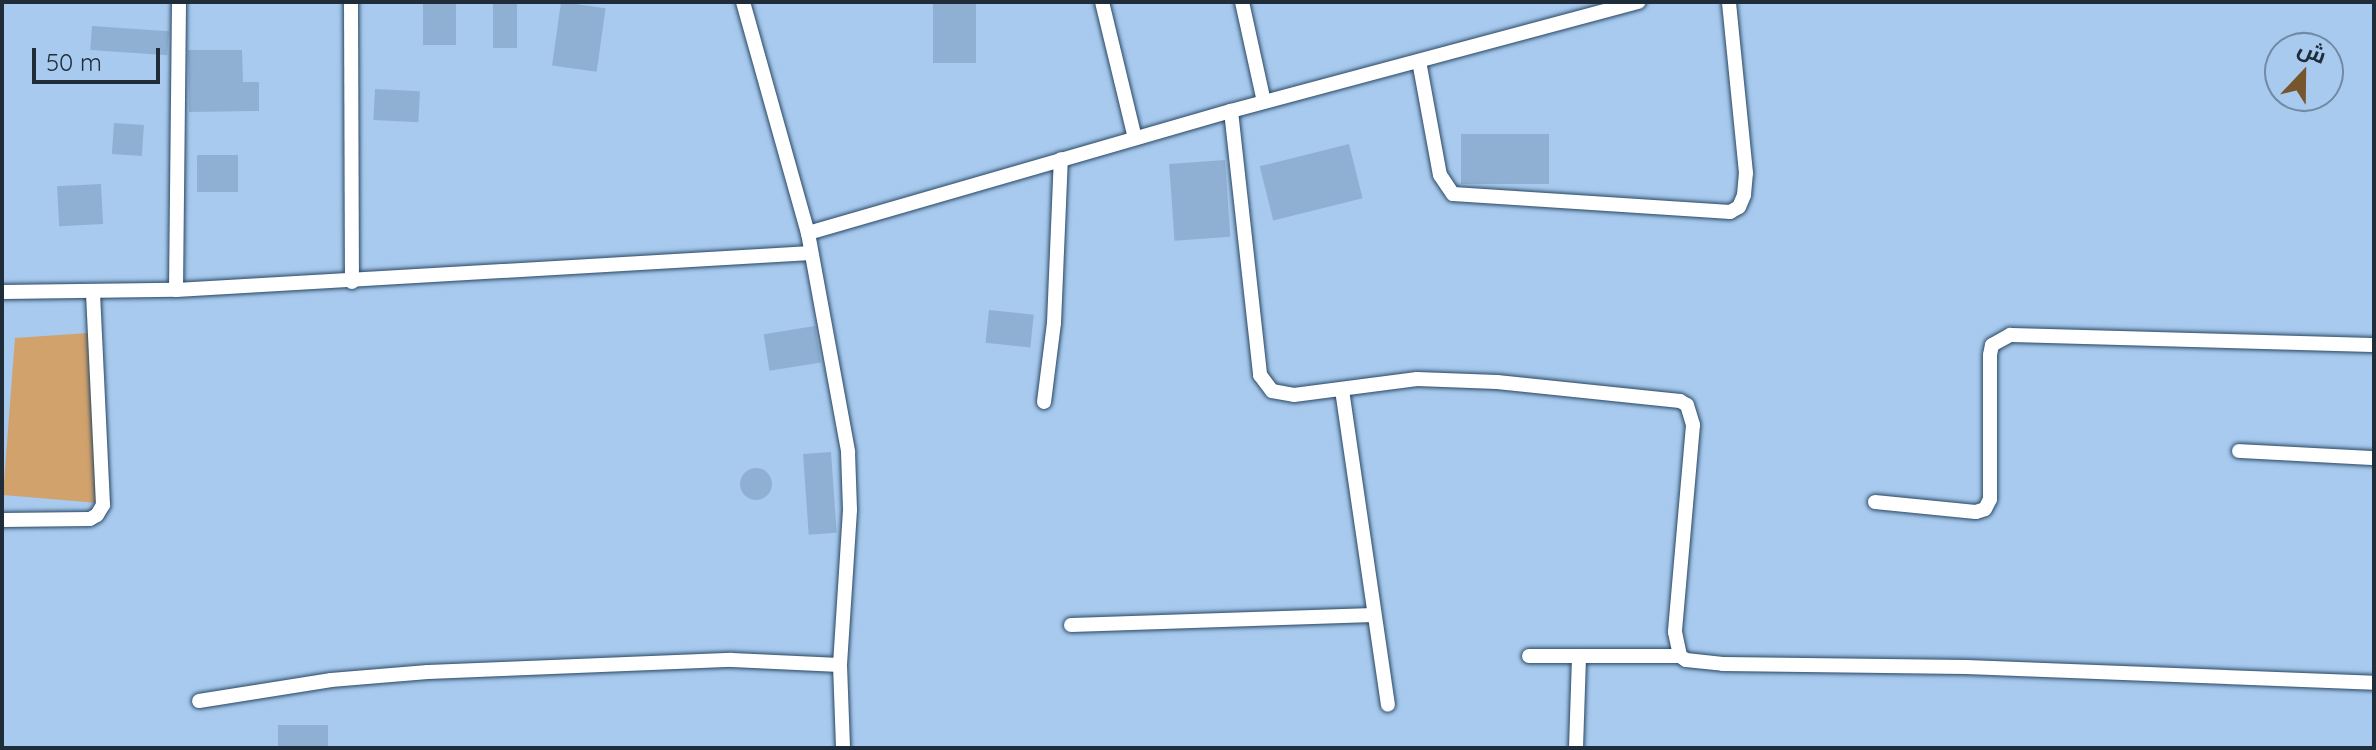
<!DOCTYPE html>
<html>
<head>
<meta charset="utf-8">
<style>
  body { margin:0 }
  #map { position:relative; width:2376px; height:750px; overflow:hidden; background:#a8caee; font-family:Quicksand,Cairo,sans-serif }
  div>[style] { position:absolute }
  .green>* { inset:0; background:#d1a26c }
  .building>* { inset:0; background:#8fb0d3; transform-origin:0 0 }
  .round { border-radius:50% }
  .roads { filter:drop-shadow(0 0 2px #294764) drop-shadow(0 0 2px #294764) }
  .street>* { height:14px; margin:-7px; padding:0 7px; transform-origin:7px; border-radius:7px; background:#fff }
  span { translate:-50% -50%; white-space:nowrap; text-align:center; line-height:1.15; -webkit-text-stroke:7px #a8caee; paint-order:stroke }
  .frame { position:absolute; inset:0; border:4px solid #1f2c3a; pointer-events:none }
  .north { position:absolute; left:2264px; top:32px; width:80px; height:80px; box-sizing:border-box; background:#a8caee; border:2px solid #718ba6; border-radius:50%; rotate:22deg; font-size:22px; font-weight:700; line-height:32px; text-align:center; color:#1f2c3a }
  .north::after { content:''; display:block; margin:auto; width:28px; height:36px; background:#77562d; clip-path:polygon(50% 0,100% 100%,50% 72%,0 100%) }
  .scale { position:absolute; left:32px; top:48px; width:128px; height:36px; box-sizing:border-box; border:4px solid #1f2c3a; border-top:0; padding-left:10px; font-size:24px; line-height:28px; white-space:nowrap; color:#1f2c3a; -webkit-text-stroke:6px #a8caee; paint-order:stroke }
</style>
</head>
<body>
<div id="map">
  <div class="green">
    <i style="clip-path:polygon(88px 333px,98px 503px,3px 495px,15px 338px)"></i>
  </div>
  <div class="building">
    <i style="left:423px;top:2px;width:33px;height:43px"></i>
    <i style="left:493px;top:2px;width:24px;height:46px"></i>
    <i style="left:561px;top:2px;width:45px;height:64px;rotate:8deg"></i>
    <i style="left:933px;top:2px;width:43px;height:61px"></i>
    <i style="left:92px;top:26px;width:77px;height:24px;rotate:4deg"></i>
    <i style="clip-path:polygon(188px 50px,242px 50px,243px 82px,259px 82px,259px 111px,189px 112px)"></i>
    <i style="left:375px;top:89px;width:45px;height:31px;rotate:3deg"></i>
    <i style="left:114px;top:123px;width:30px;height:31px;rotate:4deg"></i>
    <i style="left:1461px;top:134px;width:88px;height:50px"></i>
    <i style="left:1349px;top:144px;width:56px;height:92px;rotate:76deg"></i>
    <i style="left:197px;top:155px;width:41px;height:37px"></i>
    <i style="left:1225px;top:160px;width:77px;height:56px;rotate:86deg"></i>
    <i style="left:101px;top:184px;width:40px;height:44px;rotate:87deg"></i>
    <i style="left:989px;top:310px;width:45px;height:33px;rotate:6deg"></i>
    <i style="left:815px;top:326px;width:37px;height:52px;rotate:81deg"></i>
    <i style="left:831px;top:452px;width:81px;height:28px;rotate:86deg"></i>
    <i class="round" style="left:740px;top:468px;width:32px;height:32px"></i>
    <i style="left:328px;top:725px;width:23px;height:50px;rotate:90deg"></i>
  </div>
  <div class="roads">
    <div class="street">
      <i style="left:351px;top:2px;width:280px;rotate:89.8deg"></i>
      <i style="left:743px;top:2px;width:240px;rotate:74.3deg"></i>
      <i style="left:808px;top:233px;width:223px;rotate:79.6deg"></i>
      <i style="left:848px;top:452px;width:58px;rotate:88deg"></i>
      <i style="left:850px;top:510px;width:155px;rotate:93.7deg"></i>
      <i style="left:840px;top:665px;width:83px;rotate:87.9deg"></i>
      <i style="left:1102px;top:2px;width:140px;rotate:76.4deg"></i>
      <i style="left:1242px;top:2px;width:102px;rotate:77.6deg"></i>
      <i style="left:1419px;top:61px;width:116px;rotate:79.6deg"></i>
      <i style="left:1440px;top:175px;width:23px;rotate:56deg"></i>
      <i style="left:1453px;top:194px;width:278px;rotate:3.7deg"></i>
      <i style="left:1730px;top:212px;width:10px;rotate:-29deg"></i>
      <i style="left:1739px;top:207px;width:13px;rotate:-67deg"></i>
      <i style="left:1744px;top:195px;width:22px;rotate:-85deg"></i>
      <i style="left:1746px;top:173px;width:172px;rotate:-95.7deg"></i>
      <i style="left:1231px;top:111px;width:266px;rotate:83.7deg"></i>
      <i style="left:1260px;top:375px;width:20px;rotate:53deg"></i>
      <i style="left:1272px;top:391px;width:22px;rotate:10deg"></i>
      <i style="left:1294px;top:395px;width:124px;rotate:-7.4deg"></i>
      <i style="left:1417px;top:379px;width:80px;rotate:2.1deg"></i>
      <i style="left:1497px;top:382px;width:184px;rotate:5.9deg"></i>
      <i style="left:1680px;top:401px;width:8px;rotate:30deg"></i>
      <i style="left:1687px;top:405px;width:21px;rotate:73deg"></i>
      <i style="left:1693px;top:425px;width:208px;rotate:95deg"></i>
      <i style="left:1675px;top:632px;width:25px;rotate:78deg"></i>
      <i style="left:1680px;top:656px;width:7px;rotate:34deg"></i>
      <i style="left:1686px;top:660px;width:37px;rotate:6deg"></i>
      <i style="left:1723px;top:664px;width:243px;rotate:0.7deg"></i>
      <i style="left:1966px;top:667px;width:408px;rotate:2.2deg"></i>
      <i style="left:808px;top:233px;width:440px;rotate:-16.1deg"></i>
      <i style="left:1231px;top:111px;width:422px;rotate:-15deg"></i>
      <i style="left:176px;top:290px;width:288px;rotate:-89.4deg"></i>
      <i style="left:2px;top:292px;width:174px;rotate:-0.7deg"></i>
      <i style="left:176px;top:290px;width:636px;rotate:-3.33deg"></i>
      <i style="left:1342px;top:390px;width:318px;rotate:81.7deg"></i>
      <i style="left:1044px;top:402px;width:80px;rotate:-82.8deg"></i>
      <i style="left:1054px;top:323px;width:164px;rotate:-87.6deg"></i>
      <i style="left:2239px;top:451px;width:135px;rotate:3deg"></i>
      <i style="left:1875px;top:502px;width:101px;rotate:5.7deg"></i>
      <i style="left:1976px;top:512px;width:9px;rotate:-18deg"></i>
      <i style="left:1985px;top:509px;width:11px;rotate:-63deg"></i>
      <i style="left:1990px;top:499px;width:144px;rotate:-90deg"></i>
      <i style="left:1990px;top:355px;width:10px;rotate:-79deg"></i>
      <i style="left:1992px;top:345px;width:21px;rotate:-29deg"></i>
      <i style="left:2010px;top:335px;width:364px;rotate:1.6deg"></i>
      <i style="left:2px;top:520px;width:88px;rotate:-0.7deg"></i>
      <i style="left:90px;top:519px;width:8px;rotate:-30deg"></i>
      <i style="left:97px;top:515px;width:12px;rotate:-59deg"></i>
      <i style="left:103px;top:505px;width:214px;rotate:-92.7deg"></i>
      <i style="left:1071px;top:625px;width:303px;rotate:-1.9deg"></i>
      <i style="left:1529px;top:656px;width:151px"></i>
      <i style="left:199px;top:701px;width:134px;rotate:-9deg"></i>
      <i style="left:331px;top:680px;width:97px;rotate:-4.7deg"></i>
      <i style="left:428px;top:672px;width:304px;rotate:-2.3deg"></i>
      <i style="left:732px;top:660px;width:108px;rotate:2.7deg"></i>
      <i style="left:1576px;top:748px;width:92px;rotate:-88.1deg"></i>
    </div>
  </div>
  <div class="frame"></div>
  <div class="north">ش</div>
  <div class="scale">50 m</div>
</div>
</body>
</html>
